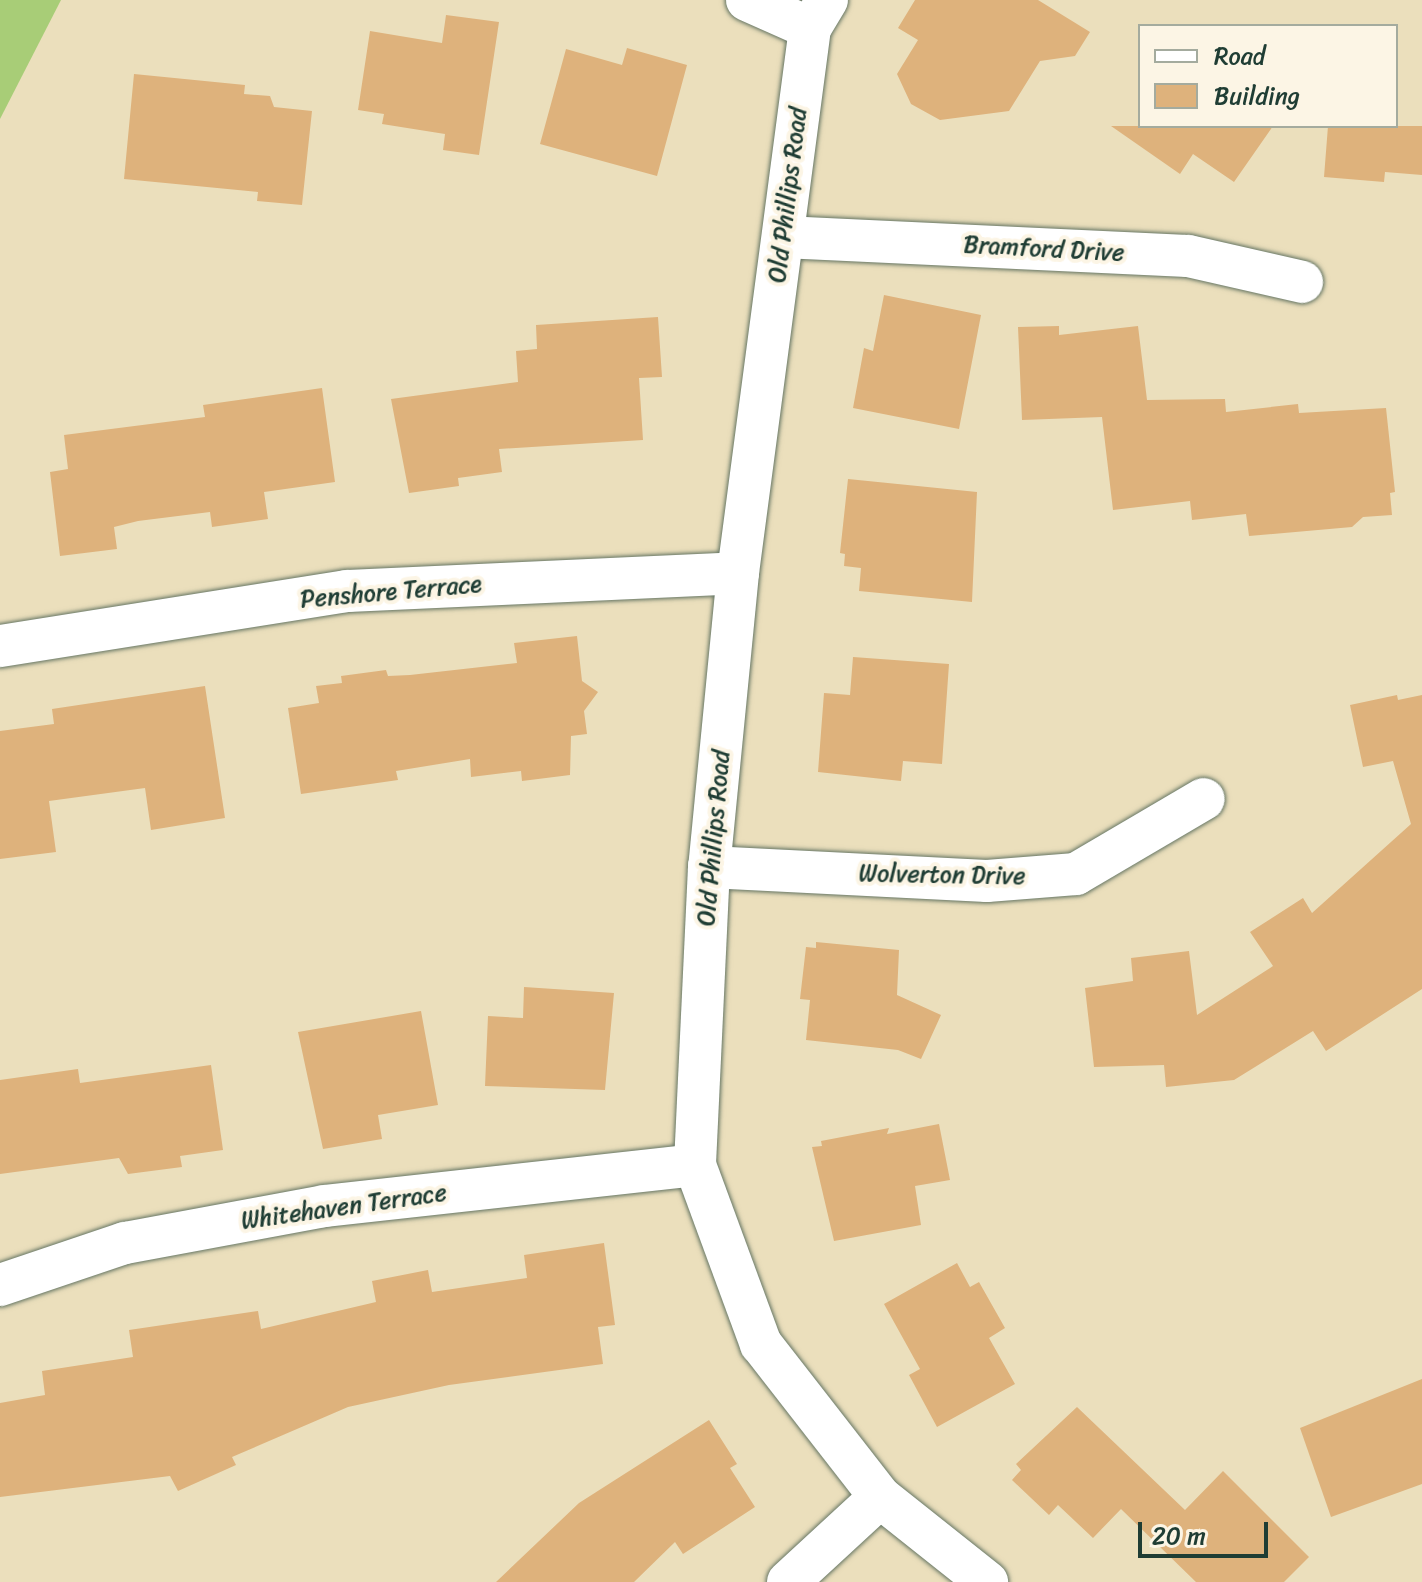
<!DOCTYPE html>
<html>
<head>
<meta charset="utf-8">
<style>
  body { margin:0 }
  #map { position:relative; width:1422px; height:1582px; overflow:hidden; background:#ebdfbc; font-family:Sriracha,sans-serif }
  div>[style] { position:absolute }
  .green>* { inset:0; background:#a8cd77 }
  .building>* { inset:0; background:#deb27c }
  .roads { filter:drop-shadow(0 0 2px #667664) drop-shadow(0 0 2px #667664) }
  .minor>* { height:42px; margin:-21px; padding:0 21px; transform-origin:21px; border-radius:21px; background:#fff }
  span { translate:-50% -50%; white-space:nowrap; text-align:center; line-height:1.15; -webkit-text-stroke:8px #fcf5e5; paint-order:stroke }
  .street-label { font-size:24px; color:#1f3d34 }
  .legend { position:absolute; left:1138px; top:24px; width:260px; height:104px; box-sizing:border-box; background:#fcf5e5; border:2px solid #a4ab9e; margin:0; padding:10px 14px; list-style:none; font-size:24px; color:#1f3d34 }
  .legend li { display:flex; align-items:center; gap:16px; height:40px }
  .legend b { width:40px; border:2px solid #a4ab9e }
  .scale { position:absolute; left:1138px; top:1522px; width:130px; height:36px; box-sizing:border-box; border:4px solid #1f3d34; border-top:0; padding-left:10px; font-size:24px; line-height:28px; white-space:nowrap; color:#1f3d34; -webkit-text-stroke:6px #fcf5e5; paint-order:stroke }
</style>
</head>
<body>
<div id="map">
  <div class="green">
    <i style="clip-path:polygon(0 0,61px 0,0 119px)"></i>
  </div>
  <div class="building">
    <i style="clip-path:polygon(915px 0,1038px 0,1090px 32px,1075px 56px,1040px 61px,1009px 111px,940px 120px,911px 104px,897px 74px,918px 40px,898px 28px)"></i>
    <i style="clip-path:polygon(446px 15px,499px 22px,479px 155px,443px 150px,445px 134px,382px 124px,384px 114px,358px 110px,370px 31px,442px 43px)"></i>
    <i style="clip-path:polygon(627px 48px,687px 65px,657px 176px,540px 144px,566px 49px,622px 65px)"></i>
    <i style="clip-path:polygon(134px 74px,245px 85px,244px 94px,270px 96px,274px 107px,312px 111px,302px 205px,257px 201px,258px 192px,124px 179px)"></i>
    <i style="clip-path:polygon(1111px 126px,1273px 126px,1234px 182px,1193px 154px,1180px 174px)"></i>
    <i style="clip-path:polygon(1328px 126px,1422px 126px,1422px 175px,1385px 172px,1384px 182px,1324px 177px)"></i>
    <i style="clip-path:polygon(884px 295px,981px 315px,959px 429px,853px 408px,864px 348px,873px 351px)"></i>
    <i style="clip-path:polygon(658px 317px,662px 377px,639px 378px,643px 440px,499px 449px,502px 472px,458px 478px,459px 486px,409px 493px,391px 399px,518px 382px,516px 351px,537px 349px,536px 325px)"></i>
    <i style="clip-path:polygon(1059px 326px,1059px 335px,1138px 326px,1147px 400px,1225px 399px,1226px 412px,1298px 404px,1299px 413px,1386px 408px,1395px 492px,1390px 493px,1392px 515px,1363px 517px,1352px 527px,1249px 536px,1246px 514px,1192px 520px,1190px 501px,1113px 510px,1102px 417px,1022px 420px,1018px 327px)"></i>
    <i style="clip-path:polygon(322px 388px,335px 482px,264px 492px,268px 519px,212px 527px,210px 512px,138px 521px,114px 527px,117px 549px,60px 556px,50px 472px,68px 469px,64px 435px,205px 417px,203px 405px)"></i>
    <i style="clip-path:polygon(848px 479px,977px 492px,972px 602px,859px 591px,861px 568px,844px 566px,845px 554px,840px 553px)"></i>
    <i style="clip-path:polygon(577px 636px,582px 681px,598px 692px,584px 711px,587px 734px,571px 736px,570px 775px,522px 781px,521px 771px,471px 777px,470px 759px,396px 771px,398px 780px,301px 794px,288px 708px,319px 703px,316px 686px,342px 683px,341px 676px,386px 670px,388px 676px,410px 675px,517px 663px,514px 643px)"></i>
    <i style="clip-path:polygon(853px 657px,949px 664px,942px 764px,903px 761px,901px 781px,818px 772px,824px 693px,850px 695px)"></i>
    <i style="clip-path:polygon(205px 686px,225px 818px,151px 830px,145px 788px,49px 801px,56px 852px,0 859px,0 731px,54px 724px,52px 709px)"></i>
    <i style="clip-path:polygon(1397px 695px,1398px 700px,1422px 695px,1422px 989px,1326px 1051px,1313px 1031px,1234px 1080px,1166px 1087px,1164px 1065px,1094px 1067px,1085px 988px,1133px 981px,1131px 958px,1189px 951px,1197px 1015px,1273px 966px,1250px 932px,1303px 898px,1312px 913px,1411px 824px,1393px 761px,1363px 767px,1350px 705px)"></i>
    <i style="clip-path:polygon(816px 942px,899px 950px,897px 995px,941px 1015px,921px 1059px,898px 1050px,806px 1040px,810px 1000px,800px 999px,806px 947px,816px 948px)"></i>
    <i style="clip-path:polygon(524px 987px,614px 993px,605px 1090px,485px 1086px,488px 1016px,523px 1018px)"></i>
    <i style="clip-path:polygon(421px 1011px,438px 1105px,378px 1115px,382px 1139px,323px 1149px,298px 1032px)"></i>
    <i style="clip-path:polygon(211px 1065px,223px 1150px,180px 1156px,182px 1167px,128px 1174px,119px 1158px,0 1174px,0 1080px,78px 1069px,80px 1083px)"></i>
    <i style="clip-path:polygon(939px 1124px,950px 1180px,915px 1186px,921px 1225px,834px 1241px,812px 1147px,822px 1146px,821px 1141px,889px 1128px,887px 1134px)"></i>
    <i style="clip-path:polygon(604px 1243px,615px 1325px,598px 1327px,603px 1364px,449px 1385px,348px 1407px,232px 1457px,236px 1465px,178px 1491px,170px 1476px,0 1497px,0 1403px,45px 1395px,42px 1371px,133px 1357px,129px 1330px,258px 1311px,261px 1329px,376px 1302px,372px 1281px,428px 1270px,432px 1292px,527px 1278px,524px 1255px)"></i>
    <i style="clip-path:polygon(957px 1263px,970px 1287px,979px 1282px,1005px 1328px,989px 1338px,1015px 1384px,937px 1427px,909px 1375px,920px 1369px,884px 1304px)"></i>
    <i style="clip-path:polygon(1422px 1379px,1422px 1484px,1331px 1517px,1300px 1428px)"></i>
    <i style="clip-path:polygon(1077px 1407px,1185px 1510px,1223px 1471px,1309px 1557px,1284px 1582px,1196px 1582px,1121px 1509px,1093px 1538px,1058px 1505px,1049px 1515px,1012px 1480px,1021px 1470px,1016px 1464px)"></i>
    <i style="clip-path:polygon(709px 1420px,737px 1464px,730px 1468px,755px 1507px,683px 1554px,675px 1542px,634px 1582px,496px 1582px,579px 1503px)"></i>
  </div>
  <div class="roads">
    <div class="minor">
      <i style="left:747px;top:0;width:69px;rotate:24deg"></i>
      <i style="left:827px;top:0;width:33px;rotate:121deg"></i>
      <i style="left:810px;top:28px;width:550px;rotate:97.53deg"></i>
      <i style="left:738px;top:573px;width:295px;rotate:95.6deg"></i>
      <i style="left:709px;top:867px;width:298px;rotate:92.7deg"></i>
      <i style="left:695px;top:1165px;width:191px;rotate:69.8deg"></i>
      <i style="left:761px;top:1344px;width:194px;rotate:52.1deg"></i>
      <i style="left:880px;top:1497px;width:137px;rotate:38.5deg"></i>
      <i style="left:783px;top:237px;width:405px;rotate:2.7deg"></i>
      <i style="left:1188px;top:256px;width:117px;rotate:12.8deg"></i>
      <i style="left:0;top:646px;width:351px;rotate:-9deg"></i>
      <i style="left:347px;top:591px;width:391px;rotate:-2.6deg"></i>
      <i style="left:709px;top:867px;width:278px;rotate:2.9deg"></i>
      <i style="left:987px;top:881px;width:89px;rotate:-4.5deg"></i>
      <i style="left:1076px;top:874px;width:148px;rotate:-30.4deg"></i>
      <i style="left:0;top:1285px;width:132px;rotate:-18.6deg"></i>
      <i style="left:125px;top:1243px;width:202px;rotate:-10.5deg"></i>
      <i style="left:324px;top:1206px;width:373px;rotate:-6.3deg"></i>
      <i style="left:788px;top:1582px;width:125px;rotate:-42.7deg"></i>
    </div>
  </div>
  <div class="street-label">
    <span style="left:788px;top:195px;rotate:-83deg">Old Phillips Road</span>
    <span style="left:1044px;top:249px;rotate:3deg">Bramford Drive</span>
    <span style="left:391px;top:592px;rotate:-5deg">Penshore Terrace</span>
    <span style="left:714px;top:838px;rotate:-85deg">Old Phillips Road</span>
    <span style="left:942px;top:875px;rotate:1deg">Wolverton Drive</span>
    <span style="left:344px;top:1207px;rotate:-8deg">Whitehaven Terrace</span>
  </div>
  <ul class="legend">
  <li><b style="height:10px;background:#fff"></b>Road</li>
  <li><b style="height:22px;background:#deb27c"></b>Building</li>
  </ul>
  <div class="scale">20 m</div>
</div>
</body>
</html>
